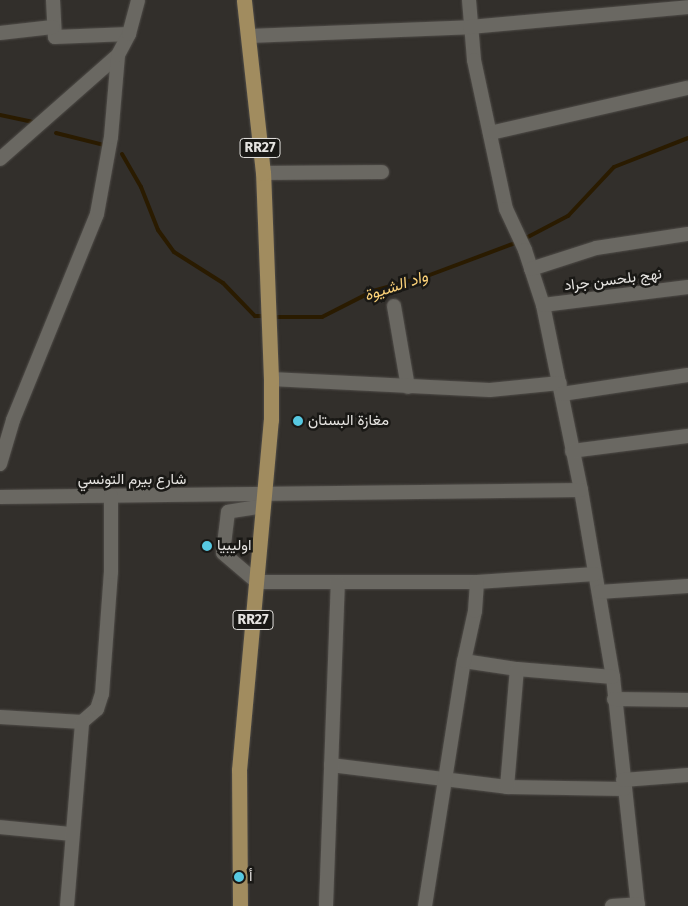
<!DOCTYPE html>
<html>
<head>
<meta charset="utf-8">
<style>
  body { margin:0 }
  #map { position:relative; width:688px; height:906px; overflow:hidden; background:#322f2b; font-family:"Fira Sans",Vazirmatn,sans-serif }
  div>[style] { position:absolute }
  .stream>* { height:4px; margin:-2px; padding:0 2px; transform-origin:2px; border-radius:2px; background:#2a1b00 }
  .roads { filter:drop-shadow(0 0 1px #4f4c48) drop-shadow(0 0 1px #4f4c48) }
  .minor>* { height:14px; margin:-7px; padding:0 7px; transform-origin:7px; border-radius:7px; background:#6a6862 }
  .major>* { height:15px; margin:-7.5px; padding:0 7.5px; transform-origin:7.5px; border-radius:7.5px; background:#a18c5f }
  .dots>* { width:14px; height:14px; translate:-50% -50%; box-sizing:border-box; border:2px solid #191815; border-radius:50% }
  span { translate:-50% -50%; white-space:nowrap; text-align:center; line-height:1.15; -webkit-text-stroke:5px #191815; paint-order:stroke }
  .shield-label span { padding:1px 4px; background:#191815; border:1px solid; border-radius:4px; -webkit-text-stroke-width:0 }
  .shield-label { font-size:14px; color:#e5e3e0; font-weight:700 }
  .street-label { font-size:15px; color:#e5e3e0 }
  .poi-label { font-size:15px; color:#e5e3e0 }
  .left { translate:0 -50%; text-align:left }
  .water-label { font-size:16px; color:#fbd178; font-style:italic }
</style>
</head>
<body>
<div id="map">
  <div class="stream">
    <i style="left:0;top:115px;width:35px;rotate:12deg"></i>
    <i style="left:56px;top:133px;width:49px;rotate:14deg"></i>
    <i style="left:122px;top:154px;width:38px;rotate:60deg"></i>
    <i style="left:141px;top:187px;width:46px;rotate:68.4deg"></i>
    <i style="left:158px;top:230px;width:27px;rotate:54deg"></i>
    <i style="left:174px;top:252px;width:58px;rotate:32.3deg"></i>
    <i style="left:223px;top:283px;width:46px;rotate:45.9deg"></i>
    <i style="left:255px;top:316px;width:10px"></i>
    <i style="left:524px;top:239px;width:50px;rotate:-27.6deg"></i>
    <i style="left:568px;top:216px;width:67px;rotate:-46.8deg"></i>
    <i style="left:614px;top:167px;width:79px;rotate:-21.4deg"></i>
    <i style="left:272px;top:317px;width:50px"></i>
    <i style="left:322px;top:317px;width:57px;rotate:-27deg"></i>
    <i style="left:373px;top:291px;width:56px;rotate:-15.5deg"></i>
    <i style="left:427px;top:276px;width:97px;rotate:-20.5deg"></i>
  </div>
  <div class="roads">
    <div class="minor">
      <i style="left:53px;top:0;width:37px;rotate:87deg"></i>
      <i style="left:55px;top:37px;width:74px;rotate:-2.3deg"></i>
      <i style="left:469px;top:0;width:60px;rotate:85.2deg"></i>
      <i style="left:474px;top:60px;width:152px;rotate:77.9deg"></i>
      <i style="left:506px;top:209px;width:45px;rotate:65.1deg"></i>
      <i style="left:525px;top:250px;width:58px;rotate:71.9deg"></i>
      <i style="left:543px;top:305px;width:189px;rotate:78.4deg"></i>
      <i style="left:581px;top:490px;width:190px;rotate:80.3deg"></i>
      <i style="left:613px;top:677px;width:230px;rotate:83.8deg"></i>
      <i style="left:0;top:33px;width:53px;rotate:-6.5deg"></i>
      <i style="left:249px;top:36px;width:221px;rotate:-2.3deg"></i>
      <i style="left:470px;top:27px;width:219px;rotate:-5.2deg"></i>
      <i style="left:490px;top:133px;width:202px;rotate:-12.9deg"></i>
      <i style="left:0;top:159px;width:157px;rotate:-41.4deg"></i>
      <i style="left:263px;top:173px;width:119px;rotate:-0.5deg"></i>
      <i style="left:531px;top:269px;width:68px;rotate:-17.9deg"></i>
      <i style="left:596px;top:248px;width:93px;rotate:-8.7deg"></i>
      <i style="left:543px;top:305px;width:146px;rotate:-7.1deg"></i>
      <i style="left:394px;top:306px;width:82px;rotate:80.2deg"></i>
      <i style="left:271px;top:379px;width:219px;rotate:2.9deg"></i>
      <i style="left:490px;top:390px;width:70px;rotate:-5.7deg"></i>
      <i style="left:562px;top:394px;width:127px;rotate:-8.6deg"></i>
      <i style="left:572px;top:451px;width:117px;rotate:-7.4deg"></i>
      <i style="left:0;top:464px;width:46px;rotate:-73.5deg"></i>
      <i style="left:13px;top:420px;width:222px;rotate:-67.8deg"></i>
      <i style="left:97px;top:214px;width:78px;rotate:-79.7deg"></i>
      <i style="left:111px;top:137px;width:82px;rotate:-85.1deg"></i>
      <i style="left:118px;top:55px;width:24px;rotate:-62deg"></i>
      <i style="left:129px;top:34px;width:35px;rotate:-75deg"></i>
      <i style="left:0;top:497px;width:581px;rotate:-0.69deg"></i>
      <i style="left:264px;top:506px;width:36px;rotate:171deg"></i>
      <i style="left:228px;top:512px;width:41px;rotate:97deg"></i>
      <i style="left:223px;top:553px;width:45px;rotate:40.5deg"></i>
      <i style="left:257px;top:582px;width:220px"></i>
      <i style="left:477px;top:582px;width:118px;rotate:-3.9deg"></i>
      <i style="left:599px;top:592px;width:89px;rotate:-3.9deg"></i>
      <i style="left:464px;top:661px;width:54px;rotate:8.6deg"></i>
      <i style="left:517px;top:669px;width:96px;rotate:4.8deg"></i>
      <i style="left:614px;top:699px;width:74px;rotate:0.8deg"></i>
      <i style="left:0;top:717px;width:82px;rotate:3.5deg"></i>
      <i style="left:82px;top:722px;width:20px;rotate:-41deg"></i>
      <i style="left:97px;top:709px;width:16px;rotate:-72deg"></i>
      <i style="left:102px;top:694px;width:122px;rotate:-85.8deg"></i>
      <i style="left:111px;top:572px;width:76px;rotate:-90deg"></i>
      <i style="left:331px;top:765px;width:177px;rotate:7.1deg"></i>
      <i style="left:507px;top:787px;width:117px;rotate:1deg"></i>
      <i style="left:623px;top:780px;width:65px;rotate:-4.4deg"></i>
      <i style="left:507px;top:787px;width:118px;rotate:-85.2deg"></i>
      <i style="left:0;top:827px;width:71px;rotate:5.6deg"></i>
      <i style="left:67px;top:906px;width:185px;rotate:-85.3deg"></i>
      <i style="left:326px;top:906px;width:323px;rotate:-87.9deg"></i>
      <i style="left:425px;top:906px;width:248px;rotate:-81deg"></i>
      <i style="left:464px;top:661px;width:51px;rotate:-77.6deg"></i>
      <i style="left:475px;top:611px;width:29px;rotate:-86deg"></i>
      <i style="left:612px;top:906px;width:26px;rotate:-4deg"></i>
    </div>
    <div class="major">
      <i style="left:240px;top:906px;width:136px;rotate:-90.4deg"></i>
      <i style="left:239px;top:770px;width:351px;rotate:-84.8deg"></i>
      <i style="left:271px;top:420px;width:41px;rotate:-90deg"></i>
      <i style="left:271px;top:379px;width:206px;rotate:-92.2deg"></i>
      <i style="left:263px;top:173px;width:174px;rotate:-96.3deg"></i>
    </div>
  </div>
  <div class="dots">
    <i style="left:298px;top:421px;background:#57c9e2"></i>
    <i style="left:207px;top:546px;background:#57c9e2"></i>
    <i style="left:239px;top:877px;background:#57c9e2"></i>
  </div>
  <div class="shield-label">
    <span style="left:260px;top:148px">RR27</span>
    <span style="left:253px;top:620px">RR27</span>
  </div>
  <div class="street-label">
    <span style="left:613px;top:280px;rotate:-7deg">نهج بلحسن جراد</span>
    <span style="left:132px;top:480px">شارع بيرم التونسي</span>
  </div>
  <div class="poi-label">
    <span class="left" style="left:308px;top:421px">مغازة البستان</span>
    <span class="left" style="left:217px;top:546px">اوليبيا</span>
    <span class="left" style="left:249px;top:877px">أ</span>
  </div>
  <div class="water-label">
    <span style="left:396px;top:286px;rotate:-18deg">واد الشيوة</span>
  </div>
</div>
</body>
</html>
